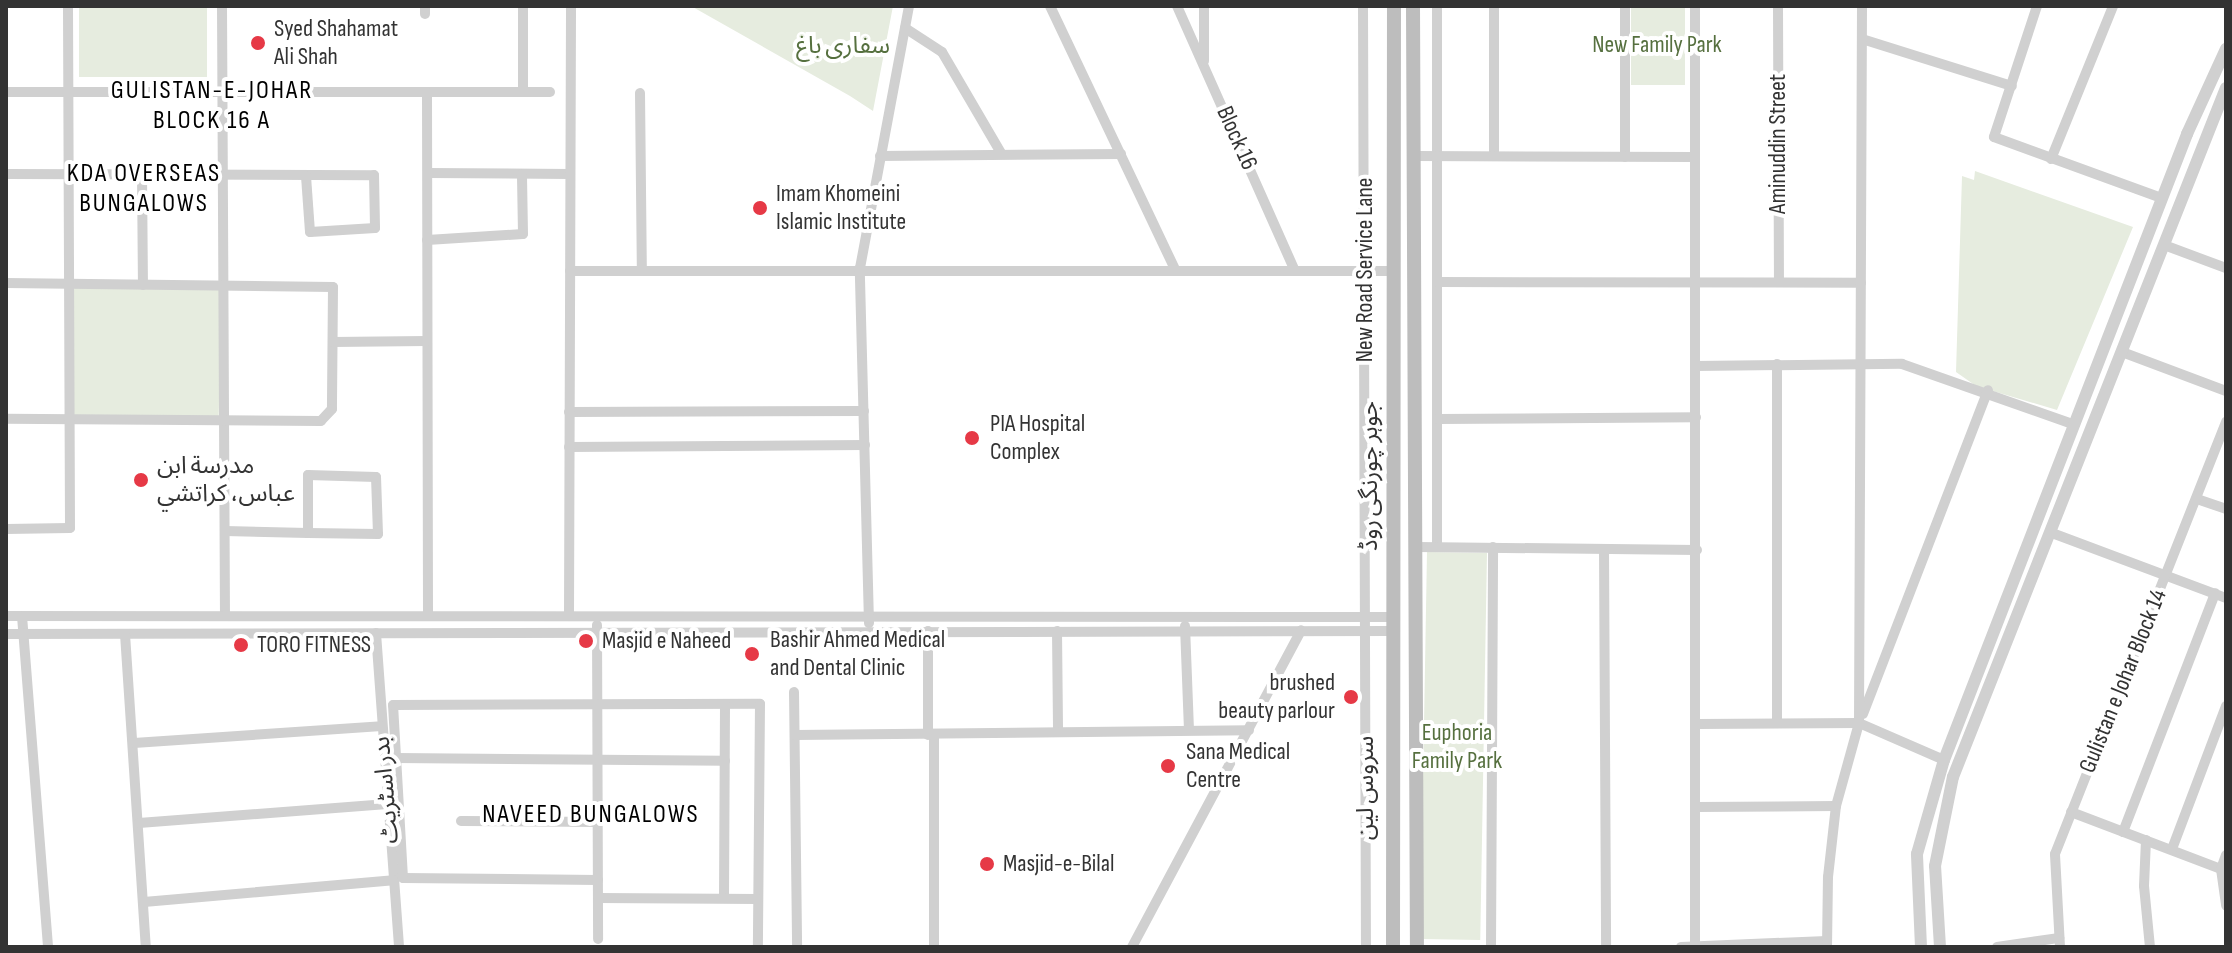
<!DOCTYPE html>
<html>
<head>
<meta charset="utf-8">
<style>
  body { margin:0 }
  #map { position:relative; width:2232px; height:953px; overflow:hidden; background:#fff; font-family:"Sofia Sans Condensed","Noto Sans Arabic",sans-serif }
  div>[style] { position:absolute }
  .green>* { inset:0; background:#e6ecdf; transform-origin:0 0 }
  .minor>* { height:10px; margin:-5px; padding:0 5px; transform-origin:5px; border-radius:5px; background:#d0d0d0 }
  .tertiary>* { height:12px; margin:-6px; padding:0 6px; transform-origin:6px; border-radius:6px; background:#d0d0d0 }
  .secondary>* { height:14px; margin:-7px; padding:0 7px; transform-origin:7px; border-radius:7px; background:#bdbdbd }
  .dots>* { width:22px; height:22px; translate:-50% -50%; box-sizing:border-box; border:4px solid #fff; border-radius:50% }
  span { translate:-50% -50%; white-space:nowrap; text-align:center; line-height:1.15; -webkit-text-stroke:8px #fff; paint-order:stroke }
  .poi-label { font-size:24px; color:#333 }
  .left { translate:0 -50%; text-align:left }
  .right { translate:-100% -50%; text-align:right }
  .park-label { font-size:24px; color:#56703f }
  .street-label { font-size:24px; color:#333 }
  .neighbourhood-label { font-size:26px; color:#000; letter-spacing:2px }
  .frame { position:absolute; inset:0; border:8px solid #333; pointer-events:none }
</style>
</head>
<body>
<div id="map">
  <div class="green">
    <i style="left:79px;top:6px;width:128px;height:71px"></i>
    <i style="clip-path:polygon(691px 6px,893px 6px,873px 111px,850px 96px)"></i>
    <i style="left:1631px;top:6px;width:54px;height:79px"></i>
    <i style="clip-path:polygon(1975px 171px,2133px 227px,2057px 410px,1976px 386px,1956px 372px,1962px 176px,1974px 180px)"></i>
    <i style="left:69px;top:284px;width:152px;height:135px;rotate:1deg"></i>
    <i style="left:1427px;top:552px;width:60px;height:387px;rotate:1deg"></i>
  </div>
  <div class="minor">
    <i style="left:222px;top:6px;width:609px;rotate:89.72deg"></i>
    <i style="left:425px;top:6px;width:8px;rotate:90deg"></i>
    <i style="left:523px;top:6px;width:86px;rotate:90deg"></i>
    <i style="left:1050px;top:6px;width:293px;rotate:64.6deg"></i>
    <i style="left:1177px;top:6px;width:290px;rotate:66deg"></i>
    <i style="left:1363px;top:6px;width:941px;rotate:89.82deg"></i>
    <i style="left:1437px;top:6px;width:541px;rotate:90deg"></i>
    <i style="left:1494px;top:6px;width:150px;rotate:90deg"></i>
    <i style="left:1625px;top:6px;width:151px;rotate:90deg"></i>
    <i style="left:1778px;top:6px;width:276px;rotate:89.8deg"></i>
    <i style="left:2037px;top:6px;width:138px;rotate:108.2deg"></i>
    <i style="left:1994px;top:137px;width:179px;rotate:20deg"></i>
    <i style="left:905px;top:28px;width:44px;rotate:33deg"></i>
    <i style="left:942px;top:52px;width:117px;rotate:59.7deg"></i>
    <i style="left:1862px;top:39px;width:157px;rotate:17.4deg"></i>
    <i style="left:1204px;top:61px;width:55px;rotate:-90deg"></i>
    <i style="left:6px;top:92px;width:544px"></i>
    <i style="left:427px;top:93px;width:523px;rotate:89.89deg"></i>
    <i style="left:640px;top:93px;width:178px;rotate:89.4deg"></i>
    <i style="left:880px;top:156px;width:241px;rotate:-0.5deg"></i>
    <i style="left:1416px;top:156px;width:279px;rotate:0.2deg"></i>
    <i style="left:2051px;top:159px;width:165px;rotate:-67.9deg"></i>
    <i style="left:428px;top:173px;width:142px;rotate:0.4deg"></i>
    <i style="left:6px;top:174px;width:368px;rotate:0.2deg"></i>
    <i style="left:374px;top:175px;width:53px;rotate:88.9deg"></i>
    <i style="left:375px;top:228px;width:65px;rotate:176.5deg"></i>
    <i style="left:310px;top:232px;width:56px;rotate:-94.1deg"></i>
    <i style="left:142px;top:175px;width:110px;rotate:89.5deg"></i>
    <i style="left:427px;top:240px;width:96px;rotate:-3.6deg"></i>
    <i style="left:523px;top:234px;width:60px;rotate:-91deg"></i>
    <i style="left:2164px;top:245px;width:66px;rotate:20.4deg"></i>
    <i style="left:570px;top:271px;width:824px"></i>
    <i style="left:1438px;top:282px;width:423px;rotate:0.1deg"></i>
    <i style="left:6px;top:283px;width:327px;rotate:0.7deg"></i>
    <i style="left:333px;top:287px;width:122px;rotate:90.5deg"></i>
    <i style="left:332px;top:409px;width:16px;rotate:133deg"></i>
    <i style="left:321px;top:421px;width:315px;rotate:-179.6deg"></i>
    <i style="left:333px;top:342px;width:93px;rotate:-0.6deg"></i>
    <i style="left:2122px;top:352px;width:111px;rotate:20.6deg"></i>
    <i style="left:1695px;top:366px;width:207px;rotate:-0.6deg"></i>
    <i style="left:1902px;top:364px;width:183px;rotate:19.4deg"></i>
    <i style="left:569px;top:412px;width:295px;rotate:-0.2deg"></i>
    <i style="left:1438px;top:419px;width:258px;rotate:-0.4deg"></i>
    <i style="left:569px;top:447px;width:296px;rotate:-0.4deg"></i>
    <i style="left:2197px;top:499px;width:31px;rotate:19deg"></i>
    <i style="left:6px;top:529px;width:64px;rotate:-0.9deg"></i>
    <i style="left:70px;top:528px;width:522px;rotate:-90.22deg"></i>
    <i style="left:225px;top:531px;width:83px;rotate:1.4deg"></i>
    <i style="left:308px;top:533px;width:70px;rotate:0.8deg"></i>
    <i style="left:378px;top:534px;width:57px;rotate:-92deg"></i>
    <i style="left:376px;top:477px;width:68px;rotate:-178.3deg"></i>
    <i style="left:308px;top:475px;width:58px;rotate:90deg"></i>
    <i style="left:2052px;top:533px;width:186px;rotate:20.5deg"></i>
    <i style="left:1417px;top:547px;width:280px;rotate:0.6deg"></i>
    <i style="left:1604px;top:549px;width:398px;rotate:89.7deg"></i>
    <i style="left:569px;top:615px;width:609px;rotate:-89.81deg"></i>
    <i style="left:6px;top:616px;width:1386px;rotate:0.04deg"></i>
    <i style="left:22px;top:616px;width:332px;rotate:85.5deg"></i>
    <i style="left:869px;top:623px;width:355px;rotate:-91.5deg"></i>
    <i style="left:860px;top:268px;width:267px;rotate:-79.4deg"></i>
    <i style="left:597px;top:625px;width:314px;rotate:89.8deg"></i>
    <i style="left:1185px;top:626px;width:102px;rotate:87.8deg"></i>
    <i style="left:1057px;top:631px;width:101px;rotate:89.4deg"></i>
    <i style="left:376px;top:633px;width:315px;rotate:85.8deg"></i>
    <i style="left:6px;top:634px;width:1386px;rotate:-0.12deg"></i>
    <i style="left:125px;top:634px;width:314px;rotate:86.2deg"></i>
    <i style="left:794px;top:692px;width:255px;rotate:89.3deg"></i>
    <i style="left:1863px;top:714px;width:347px;rotate:-68.9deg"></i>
    <i style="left:1777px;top:723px;width:359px;rotate:-90deg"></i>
    <i style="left:1698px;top:724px;width:161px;rotate:-0.4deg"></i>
    <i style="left:1859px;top:723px;width:93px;rotate:23.5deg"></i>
    <i style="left:934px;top:734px;width:213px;rotate:90deg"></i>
    <i style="left:795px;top:735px;width:454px;rotate:-0.6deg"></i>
    <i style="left:928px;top:735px;width:104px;rotate:-90deg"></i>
    <i style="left:134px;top:743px;width:248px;rotate:-3.9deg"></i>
    <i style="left:396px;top:758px;width:329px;rotate:0.5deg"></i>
    <i style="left:1696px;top:807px;width:140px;rotate:-0.4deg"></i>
    <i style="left:2071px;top:812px;width:160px;rotate:20.8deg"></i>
    <i style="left:461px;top:821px;width:137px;rotate:0.4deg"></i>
    <i style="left:139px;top:823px;width:249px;rotate:-4.4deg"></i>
    <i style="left:2123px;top:832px;width:256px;rotate:-68.9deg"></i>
    <i style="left:2146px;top:840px;width:46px;rotate:92.5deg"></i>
    <i style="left:2144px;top:886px;width:61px;rotate:84.4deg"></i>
    <i style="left:2172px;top:849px;width:153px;rotate:-69.3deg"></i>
    <i style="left:2226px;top:855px;width:15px;rotate:110deg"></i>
    <i style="left:2221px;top:869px;width:37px;rotate:82deg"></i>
    <i style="left:598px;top:880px;width:195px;rotate:-179.4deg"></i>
    <i style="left:403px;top:878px;width:173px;rotate:-93.3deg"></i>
    <i style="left:393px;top:705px;width:367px;rotate:-0.2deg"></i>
    <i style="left:760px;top:704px;width:243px;rotate:90.5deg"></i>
    <i style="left:724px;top:897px;width:193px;rotate:-89.7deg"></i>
    <i style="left:598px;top:898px;width:160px;rotate:0.4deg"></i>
    <i style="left:144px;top:902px;width:250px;rotate:-5deg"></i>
    <i style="left:1132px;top:947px;width:359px;rotate:-61.9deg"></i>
    <i style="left:1491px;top:947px;width:400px;rotate:-89.7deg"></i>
    <i style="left:1681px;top:947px;width:146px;rotate:-2.4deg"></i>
    <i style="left:1695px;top:947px;width:941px;rotate:-90deg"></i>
    <i style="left:1827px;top:947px;width:70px;rotate:-89.2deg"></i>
    <i style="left:1828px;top:877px;width:71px;rotate:-83.6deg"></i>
    <i style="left:1836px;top:806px;width:86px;rotate:-74.5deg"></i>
    <i style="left:1859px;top:723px;width:717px;rotate:-89.76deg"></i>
    <i style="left:1997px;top:947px;width:63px;rotate:-8.3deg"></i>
    <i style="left:2060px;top:947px;width:93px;rotate:-93.1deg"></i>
    <i style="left:2055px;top:854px;width:465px;rotate:-68.4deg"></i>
  </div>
  <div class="tertiary">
    <i style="left:1921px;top:947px;width:93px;rotate:-92.5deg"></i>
    <i style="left:1917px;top:854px;width:98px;rotate:-74deg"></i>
    <i style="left:1944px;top:760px;width:672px;rotate:-68.78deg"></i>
    <i style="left:2187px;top:134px;width:94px;rotate:-65.4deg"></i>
    <i style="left:1940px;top:947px;width:81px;rotate:-93.5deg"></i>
    <i style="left:1935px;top:866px;width:91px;rotate:-78.6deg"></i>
    <i style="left:1953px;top:777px;width:741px;rotate:-68.39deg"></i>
  </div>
  <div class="secondary">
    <i style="left:1413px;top:6px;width:941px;rotate:89.76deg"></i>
    <i style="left:1393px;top:947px;width:941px;rotate:-89.94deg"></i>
  </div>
  <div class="dots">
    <i style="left:258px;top:43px;background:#e63946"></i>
    <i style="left:760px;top:208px;background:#e63946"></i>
    <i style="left:972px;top:438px;background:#e63946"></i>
    <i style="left:141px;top:480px;background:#e63946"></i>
    <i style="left:586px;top:641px;background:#e63946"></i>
    <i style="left:241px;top:645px;background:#e63946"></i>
    <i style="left:752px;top:654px;background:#e63946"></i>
    <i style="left:1351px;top:697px;background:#e63946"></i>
    <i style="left:1168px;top:766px;background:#e63946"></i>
    <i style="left:987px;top:864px;background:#e63946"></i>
  </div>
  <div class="poi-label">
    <span class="left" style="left:274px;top:43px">Syed Shahamat<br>Ali Shah</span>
    <span class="left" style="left:776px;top:208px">Imam Khomeini<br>Islamic Institute</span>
    <span class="left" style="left:990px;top:438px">PIA Hospital<br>Complex</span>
    <span class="left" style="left:157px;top:480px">مدرسة ابن<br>عباس، كراتشي</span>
    <span class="left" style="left:770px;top:654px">Bashir Ahmed Medical<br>and Dental Clinic</span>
    <span class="left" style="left:602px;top:641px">Masjid e Naheed</span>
    <span class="left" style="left:257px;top:645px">TORO FITNESS</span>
    <span class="right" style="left:1335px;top:697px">brushed<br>beauty parlour</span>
    <span class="left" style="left:1186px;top:766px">Sana Medical<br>Centre</span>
    <span class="left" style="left:1003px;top:864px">Masjid-e-Bilal</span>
  </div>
  <div class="park-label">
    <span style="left:1657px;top:45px">New Family Park</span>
    <span style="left:843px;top:46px">سفاری باغ</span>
    <span style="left:1457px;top:747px">Euphoria<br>Family Park</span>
  </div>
  <div class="street-label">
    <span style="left:1237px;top:138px;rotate:66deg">Block 16</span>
    <span style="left:1778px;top:144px;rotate:-90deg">Aminuddin Street</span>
    <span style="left:1365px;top:270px;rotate:-90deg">New Road Service Lane</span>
    <span style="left:1370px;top:476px;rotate:-90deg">جوہر چورنگی روڈ</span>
    <span style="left:2123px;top:681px;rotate:-68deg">Gulistan e Johar Block 14</span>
    <span style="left:1366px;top:788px;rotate:-90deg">سروس لین</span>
    <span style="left:386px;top:790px;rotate:-95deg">بدر اسٹریٹ</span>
  </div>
  <div class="neighbourhood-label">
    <span style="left:212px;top:106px">GULISTAN-E-JOHAR<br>BLOCK 16 A</span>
    <span style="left:144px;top:189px">KDA OVERSEAS<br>BUNGALOWS</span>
    <span style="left:591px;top:815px">NAVEED BUNGALOWS</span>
  </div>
  <div class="frame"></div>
</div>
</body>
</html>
